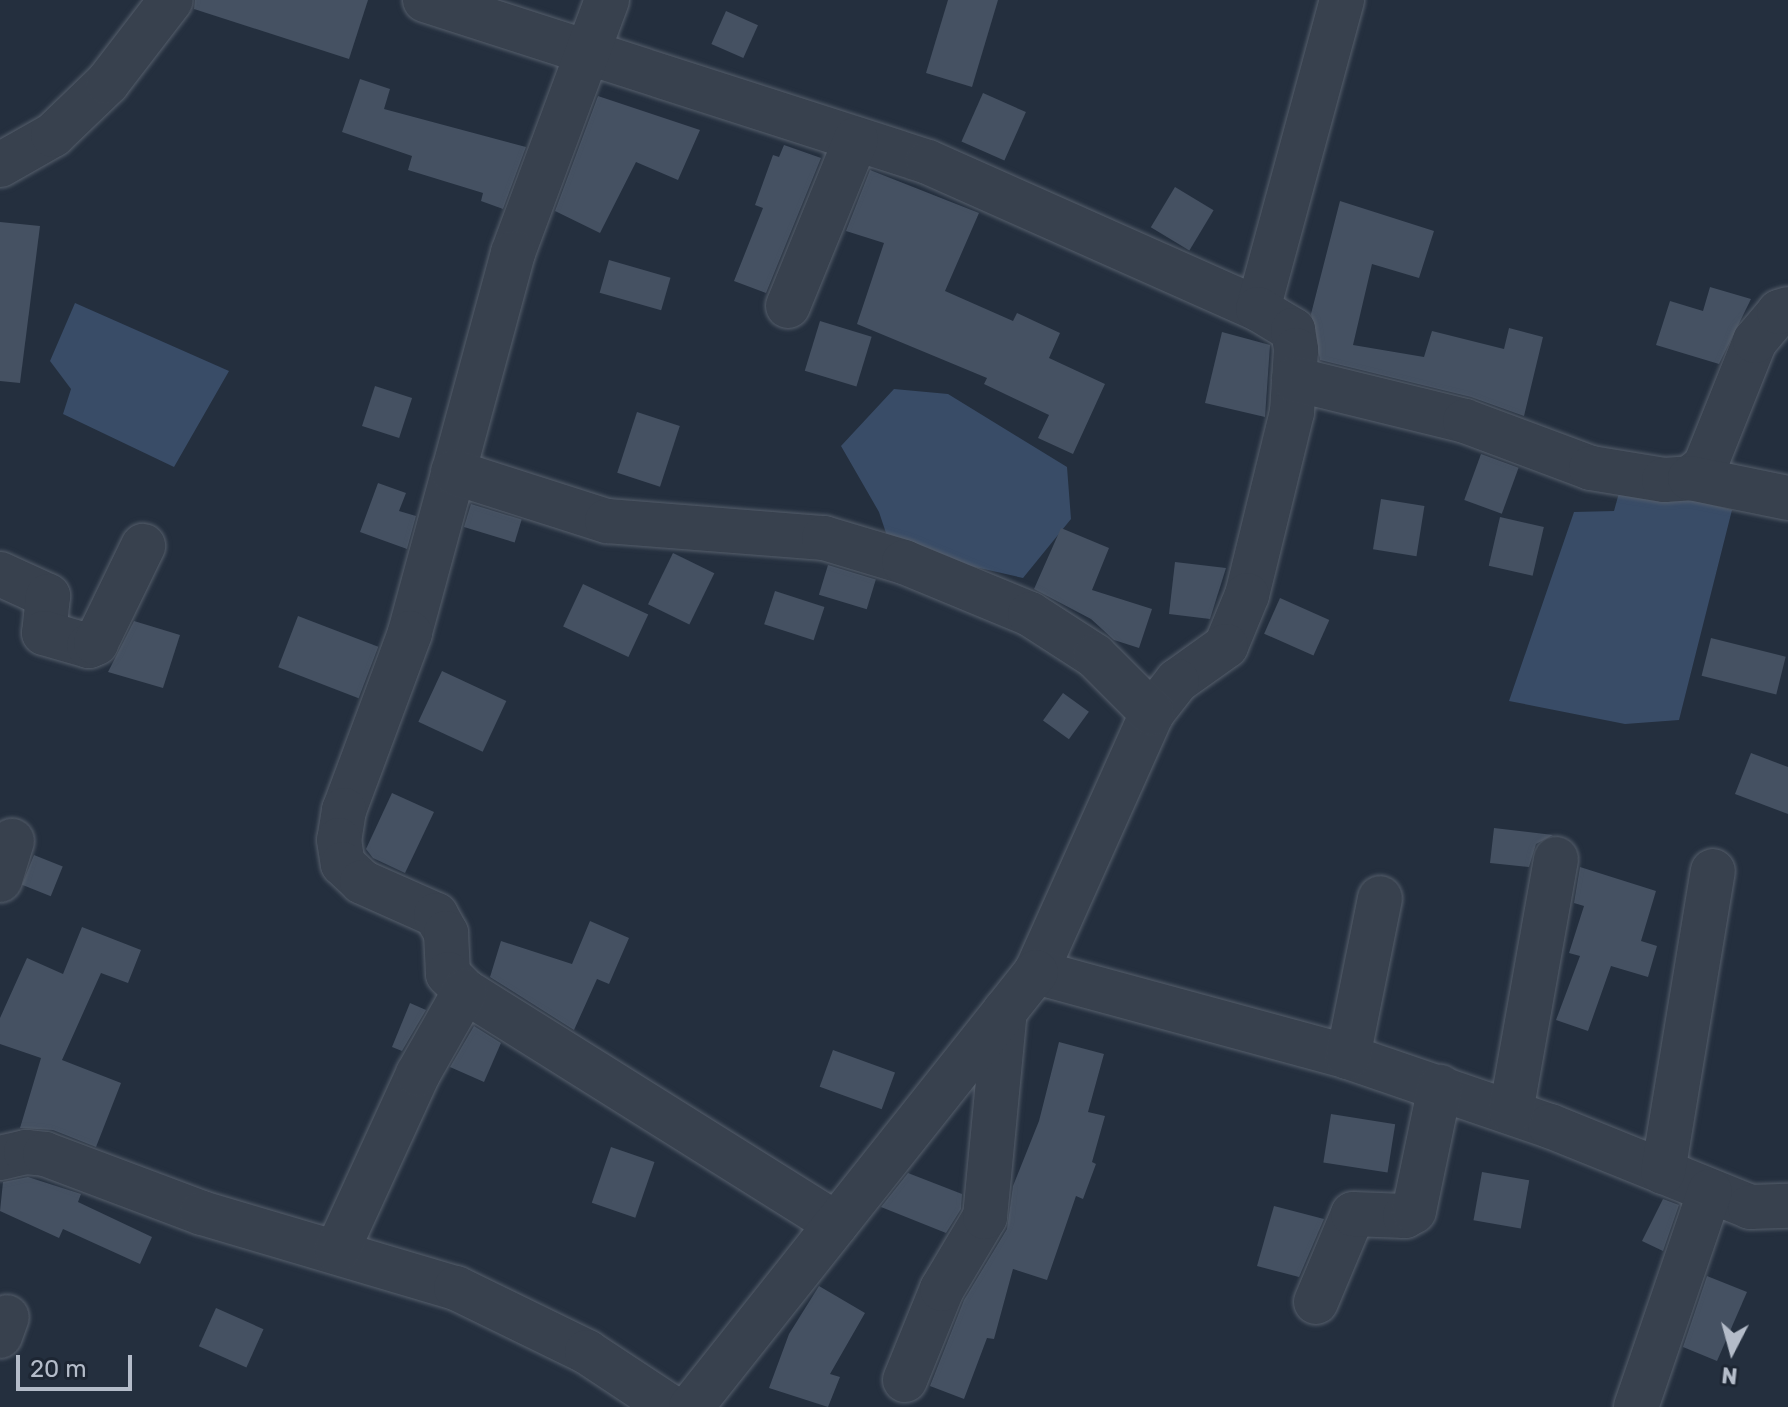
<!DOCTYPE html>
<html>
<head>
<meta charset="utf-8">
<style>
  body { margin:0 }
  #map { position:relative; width:1788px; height:1407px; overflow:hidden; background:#242f3e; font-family:Rubik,sans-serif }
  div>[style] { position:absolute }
  .water>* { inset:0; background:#394c67 }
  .building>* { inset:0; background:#455162; transform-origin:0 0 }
  .roads { filter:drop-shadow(0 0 2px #565f6c) drop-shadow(0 0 2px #565f6c) }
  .minor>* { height:44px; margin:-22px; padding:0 22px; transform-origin:22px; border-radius:22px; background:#38414e }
  .tertiary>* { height:44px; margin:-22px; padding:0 22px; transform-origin:22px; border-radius:22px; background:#38414e }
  span { translate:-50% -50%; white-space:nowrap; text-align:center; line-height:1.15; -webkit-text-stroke:6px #1d2633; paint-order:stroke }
  .north { position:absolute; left:1692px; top:1311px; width:80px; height:80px; -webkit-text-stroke:6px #1d2633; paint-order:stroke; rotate:186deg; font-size:22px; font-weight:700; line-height:32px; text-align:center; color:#b4bcc9 }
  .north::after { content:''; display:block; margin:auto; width:28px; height:36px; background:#b4bcc9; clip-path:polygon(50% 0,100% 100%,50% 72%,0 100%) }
  .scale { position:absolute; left:16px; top:1355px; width:116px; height:36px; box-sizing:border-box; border:4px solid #b4bcc9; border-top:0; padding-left:10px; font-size:24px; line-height:28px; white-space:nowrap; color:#b4bcc9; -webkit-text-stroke:6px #1d2633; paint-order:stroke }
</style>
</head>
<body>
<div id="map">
  <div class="water">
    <i style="clip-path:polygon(75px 303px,229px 371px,174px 467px,63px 414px,71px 389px,50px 361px)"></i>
    <i style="clip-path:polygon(894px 389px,948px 394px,1067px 467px,1071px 519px,1023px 578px,891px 548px,879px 512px,841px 446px)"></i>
    <i style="clip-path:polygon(1622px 482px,1732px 510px,1679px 720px,1625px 724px,1509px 701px,1574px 512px,1614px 511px)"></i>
  </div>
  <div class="building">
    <i style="clip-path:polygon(195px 0,368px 0,349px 59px,194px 9px)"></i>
    <i style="clip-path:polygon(948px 0,998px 0,972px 87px,926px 73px)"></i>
    <i style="left:726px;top:11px;width:35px;height:36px;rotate:24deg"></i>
    <i style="clip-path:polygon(360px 79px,390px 89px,384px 109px,526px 147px,503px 209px,481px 201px,483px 193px,408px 170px,412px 156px,342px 132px)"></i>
    <i style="left:983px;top:93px;width:47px;height:53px;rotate:24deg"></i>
    <i style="clip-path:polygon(598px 96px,700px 130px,678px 180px,636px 162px,600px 233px,555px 211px)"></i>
    <i style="clip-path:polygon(784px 145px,821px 158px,766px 293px,734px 281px,763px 208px,755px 205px,773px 155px,779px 157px)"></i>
    <i style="clip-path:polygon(870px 170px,979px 213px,945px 291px,1013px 321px,1017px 313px,1060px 333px,1049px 358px,1105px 384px,1073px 454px,1038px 438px,1049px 415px,984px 384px,987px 378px,857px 324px,884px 243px,846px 231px)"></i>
    <i style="left:1175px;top:187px;width:45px;height:47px;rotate:31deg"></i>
    <i style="clip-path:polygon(1340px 201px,1434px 231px,1419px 278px,1372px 264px,1353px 345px,1424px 357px,1432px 331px,1504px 349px,1509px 328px,1543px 337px,1524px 416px,1471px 397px,1320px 360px,1311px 314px)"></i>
    <i style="clip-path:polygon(0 222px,40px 226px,20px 383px,0 381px)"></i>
    <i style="left:609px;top:260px;width:64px;height:34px;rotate:16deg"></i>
    <i style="clip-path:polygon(1710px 287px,1751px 299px,1719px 364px,1656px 345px,1670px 301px,1703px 311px)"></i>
    <i style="left:820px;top:321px;width:54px;height:52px;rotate:17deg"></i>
    <i style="clip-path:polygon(1222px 332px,1270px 345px,1265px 417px,1205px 403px)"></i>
    <i style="left:375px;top:386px;width:39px;height:42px;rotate:18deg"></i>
    <i style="left:637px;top:412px;width:45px;height:64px;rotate:18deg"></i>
    <i style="left:1481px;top:454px;width:40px;height:49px;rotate:20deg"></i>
    <i style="clip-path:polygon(378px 483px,406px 493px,399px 511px,416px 516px,407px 549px,360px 532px)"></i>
    <i style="left:1381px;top:499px;width:44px;height:51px;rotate:9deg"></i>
    <i style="left:471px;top:504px;width:53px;height:24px;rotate:17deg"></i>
    <i style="left:1500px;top:517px;width:45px;height:50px;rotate:13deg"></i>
    <i style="clip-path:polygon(1061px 528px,1109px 548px,1092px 590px,1152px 609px,1139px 648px,1114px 640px,1091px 619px,1034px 589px)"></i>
    <i style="left:673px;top:553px;width:46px;height:57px;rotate:26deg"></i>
    <i style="clip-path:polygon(1175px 562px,1226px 568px,1210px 619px,1169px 614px)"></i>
    <i style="left:828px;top:565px;width:50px;height:31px;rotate:17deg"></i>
    <i style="left:583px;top:584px;width:72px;height:47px;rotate:25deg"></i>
    <i style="left:775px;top:591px;width:52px;height:35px;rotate:18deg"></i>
    <i style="left:1280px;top:598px;width:54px;height:39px;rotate:24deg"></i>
    <i style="left:298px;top:616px;width:86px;height:55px;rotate:21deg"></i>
    <i style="clip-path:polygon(134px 621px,180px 635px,163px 688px,108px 672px)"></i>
    <i style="left:1711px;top:638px;width:77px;height:39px;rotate:14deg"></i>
    <i style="left:442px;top:671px;width:71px;height:56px;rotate:25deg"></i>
    <i style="left:1063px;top:693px;width:32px;height:34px;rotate:36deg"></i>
    <i style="clip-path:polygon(1751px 753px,1788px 767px,1788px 814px,1735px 794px)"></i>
    <i style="clip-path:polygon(392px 793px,434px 812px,405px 873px,373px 858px,366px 849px)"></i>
    <i style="clip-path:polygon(1494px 828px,1553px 835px,1536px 844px,1529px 867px,1490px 863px)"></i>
    <i style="left:34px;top:855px;width:31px;height:32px;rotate:22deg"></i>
    <i style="clip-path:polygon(1580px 867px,1656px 891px,1641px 941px,1657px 946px,1648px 977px,1611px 966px,1588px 1031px,1556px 1020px,1580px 956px,1569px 953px,1584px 906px,1574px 903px)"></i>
    <i style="clip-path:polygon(590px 921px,629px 938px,609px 984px,597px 979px,574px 1030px,490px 977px,501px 941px,572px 964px)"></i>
    <i style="clip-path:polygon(82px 927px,141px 950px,128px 983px,101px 973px,62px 1060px,121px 1083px,96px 1147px,53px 1130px,20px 1128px,41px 1058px,0 1044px,0 1018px,27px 958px,63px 974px)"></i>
    <i style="clip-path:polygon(410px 1003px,426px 1010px,402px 1051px,392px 1047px)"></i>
    <i style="clip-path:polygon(474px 1026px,501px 1043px,484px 1082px,450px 1067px)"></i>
    <i style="clip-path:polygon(1059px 1042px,1104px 1054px,1088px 1112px,1105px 1116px,1092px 1162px,1096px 1164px,1083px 1199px,1076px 1196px,1047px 1280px,1013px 1269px,994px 1339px,987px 1338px,964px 1399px,930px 1386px,964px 1300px,1007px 1229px,1013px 1186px,1039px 1121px)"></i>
    <i style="left:833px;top:1050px;width:66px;height:39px;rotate:20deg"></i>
    <i style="left:1331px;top:1114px;width:65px;height:49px;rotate:9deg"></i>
    <i style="left:611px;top:1147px;width:46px;height:59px;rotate:19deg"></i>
    <i style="left:1482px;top:1172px;width:48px;height:49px;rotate:10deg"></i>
    <i style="clip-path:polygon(908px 1173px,962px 1194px,961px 1209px,946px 1233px,881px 1207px)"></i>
    <i style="clip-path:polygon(28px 1177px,81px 1194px,78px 1202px,152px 1237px,140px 1264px,63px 1229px,59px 1238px,0 1211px,3px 1182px)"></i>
    <i style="clip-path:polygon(1663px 1199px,1679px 1205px,1663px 1251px,1642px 1241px)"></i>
    <i style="clip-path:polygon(1274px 1206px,1324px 1219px,1299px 1277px,1257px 1266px)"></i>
    <i style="clip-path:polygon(1707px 1276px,1747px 1292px,1717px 1361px,1683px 1347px)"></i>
    <i style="clip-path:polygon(819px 1286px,865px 1313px,830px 1374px,840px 1377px,828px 1407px,769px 1388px,789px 1334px)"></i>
    <i style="left:216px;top:1308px;width:52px;height:42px;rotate:24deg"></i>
  </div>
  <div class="roads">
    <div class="minor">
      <i style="left:425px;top:0;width:528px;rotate:17.85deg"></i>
      <i style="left:928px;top:162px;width:361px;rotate:24deg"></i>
      <i style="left:607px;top:0;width:270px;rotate:110.4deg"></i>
      <i style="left:513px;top:253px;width:394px;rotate:105.2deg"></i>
      <i style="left:410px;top:633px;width:189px;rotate:110.4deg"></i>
      <i style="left:344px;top:810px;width:30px;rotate:99deg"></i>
      <i style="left:339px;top:840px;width:24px;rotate:81deg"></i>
      <i style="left:343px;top:864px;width:26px;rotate:43deg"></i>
      <i style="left:362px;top:882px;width:81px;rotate:24deg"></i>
      <i style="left:436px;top:915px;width:21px;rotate:61deg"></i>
      <i style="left:446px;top:933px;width:41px;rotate:87.2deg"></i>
      <i style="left:448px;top:974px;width:24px;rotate:45deg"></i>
      <i style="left:465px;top:991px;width:438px;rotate:32.1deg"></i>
      <i style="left:1342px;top:0;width:320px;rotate:105.2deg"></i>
      <i style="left:1258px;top:309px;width:41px;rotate:31deg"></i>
      <i style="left:1293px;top:330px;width:20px;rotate:81deg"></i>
      <i style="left:1296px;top:350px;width:62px;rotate:93.7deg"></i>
      <i style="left:1292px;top:412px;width:188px;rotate:103.8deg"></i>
      <i style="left:1247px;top:595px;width:55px;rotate:112.4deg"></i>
      <i style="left:1226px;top:646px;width:60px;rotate:144.5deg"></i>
      <i style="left:1177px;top:681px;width:41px;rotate:128deg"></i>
      <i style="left:1152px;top:713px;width:284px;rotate:114.1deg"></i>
      <i style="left:1036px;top:972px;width:323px;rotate:15.2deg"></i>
      <i style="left:1348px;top:1057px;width:213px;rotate:18.9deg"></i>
      <i style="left:1550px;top:1126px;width:216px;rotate:22deg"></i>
      <i style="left:1750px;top:1207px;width:38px;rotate:-2deg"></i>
      <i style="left:788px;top:306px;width:180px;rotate:-67.8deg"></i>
      <i style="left:1294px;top:379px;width:176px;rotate:13.8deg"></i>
      <i style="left:1465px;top:421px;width:134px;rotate:20.5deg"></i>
      <i style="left:1591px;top:468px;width:74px;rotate:9.3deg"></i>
      <i style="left:1664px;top:480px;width:26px;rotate:-4deg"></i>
      <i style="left:1690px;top:478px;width:19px;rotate:-39deg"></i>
      <i style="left:1705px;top:466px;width:135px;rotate:-68.2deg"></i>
      <i style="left:1755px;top:341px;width:38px;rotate:-50deg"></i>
      <i style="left:1779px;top:312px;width:9px;rotate:-18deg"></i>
      <i style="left:453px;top:472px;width:162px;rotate:17.7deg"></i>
      <i style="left:607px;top:521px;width:218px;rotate:4.5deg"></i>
      <i style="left:824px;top:538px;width:84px;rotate:16.7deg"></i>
      <i style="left:904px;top:562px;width:136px;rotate:22.4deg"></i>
      <i style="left:1030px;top:614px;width:77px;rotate:32.9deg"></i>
      <i style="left:1095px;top:656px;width:81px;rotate:45deg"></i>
      <i style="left:1690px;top:478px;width:100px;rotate:11.5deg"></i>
      <i style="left:0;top:574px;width:53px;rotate:24.6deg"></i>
      <i style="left:48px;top:596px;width:37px;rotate:96deg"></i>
      <i style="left:44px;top:633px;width:47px;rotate:16.1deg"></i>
      <i style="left:89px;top:646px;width:8px;rotate:-23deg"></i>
      <i style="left:96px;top:643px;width:108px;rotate:-64.1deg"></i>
      <i style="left:0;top:880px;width:41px;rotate:-72.9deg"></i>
      <i style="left:1348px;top:1057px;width:162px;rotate:-78.6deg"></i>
      <i style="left:1511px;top:1112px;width:257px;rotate:-79.9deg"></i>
      <i style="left:0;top:1158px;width:27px;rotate:-13deg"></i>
      <i style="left:26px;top:1152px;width:19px;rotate:6deg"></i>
      <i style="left:45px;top:1154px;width:168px;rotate:20.6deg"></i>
      <i style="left:202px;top:1213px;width:265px;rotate:16.5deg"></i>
      <i style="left:456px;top:1288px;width:146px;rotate:26deg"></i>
      <i style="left:587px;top:1352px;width:100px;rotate:33.5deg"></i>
      <i style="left:1663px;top:1172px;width:305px;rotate:-80.6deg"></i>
      <i style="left:337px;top:1251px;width:195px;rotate:-65.4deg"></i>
      <i style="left:418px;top:1074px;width:95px;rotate:-60.5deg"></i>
      <i style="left:1316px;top:1302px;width:95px;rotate:-67.2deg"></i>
      <i style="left:1353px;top:1214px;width:52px;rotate:2.2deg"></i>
      <i style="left:1405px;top:1216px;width:10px;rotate:-29deg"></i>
      <i style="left:1414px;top:1211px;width:127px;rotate:-78.2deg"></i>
      <i style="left:0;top:1336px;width:20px;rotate:-70deg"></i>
      <i style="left:905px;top:1380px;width:98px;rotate:-67.9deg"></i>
      <i style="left:942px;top:1289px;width:84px;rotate:-59.2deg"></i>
      <i style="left:985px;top:1217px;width:207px;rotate:-84.5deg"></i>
      <i style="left:691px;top:1407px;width:555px;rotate:-51.58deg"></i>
      <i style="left:1636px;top:1407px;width:228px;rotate:-71.1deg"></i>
    </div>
    <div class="tertiary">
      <i style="left:0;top:165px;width:61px;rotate:-29.5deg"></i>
      <i style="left:53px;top:135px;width:76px;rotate:-43.9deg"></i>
      <i style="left:108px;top:82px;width:103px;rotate:-52.5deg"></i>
    </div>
  </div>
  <div class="north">N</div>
  <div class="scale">20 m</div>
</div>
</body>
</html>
